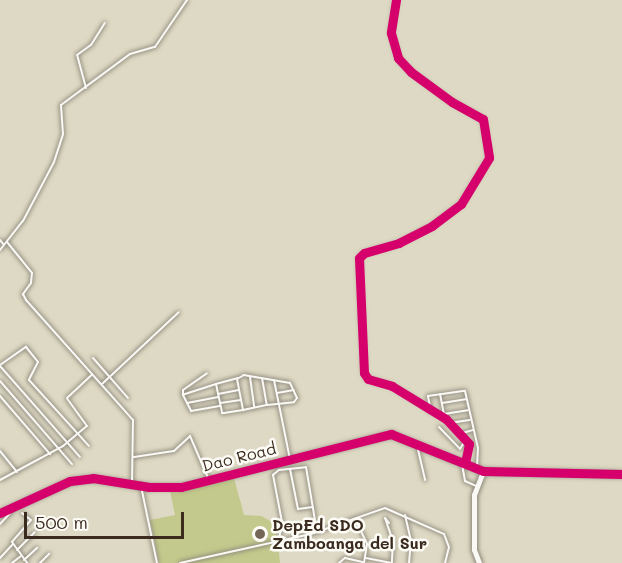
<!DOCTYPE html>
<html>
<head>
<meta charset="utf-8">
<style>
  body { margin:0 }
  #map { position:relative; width:622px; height:563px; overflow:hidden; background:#ded9c4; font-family:Mali,sans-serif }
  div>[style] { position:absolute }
  .green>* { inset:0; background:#c3c98c }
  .roads { filter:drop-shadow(0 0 2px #8d887b) drop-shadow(0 0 2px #8d887b) }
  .street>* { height:2px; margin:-1px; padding:0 1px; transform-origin:1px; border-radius:1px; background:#faf9f6 }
  .secondary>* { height:4.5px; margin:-2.25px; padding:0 2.25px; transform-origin:2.25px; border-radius:2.25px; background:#faf9f6 }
  .cycleway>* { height:9px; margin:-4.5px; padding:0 4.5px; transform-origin:4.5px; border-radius:4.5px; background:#d6006c }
  .dots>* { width:16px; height:16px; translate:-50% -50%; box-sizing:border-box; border:3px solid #fdfcf7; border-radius:50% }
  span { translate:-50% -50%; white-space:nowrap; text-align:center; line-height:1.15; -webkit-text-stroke:5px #fdfcf7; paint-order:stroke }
  .street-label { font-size:16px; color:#3b2a1e }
  .poi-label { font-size:16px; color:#3b2a1e; font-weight:700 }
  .left { translate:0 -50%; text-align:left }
  .scale { position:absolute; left:24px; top:512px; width:160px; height:27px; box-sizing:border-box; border:3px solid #3b2a1e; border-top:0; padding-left:8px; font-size:18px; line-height:21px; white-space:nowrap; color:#3b2a1e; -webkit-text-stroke:4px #fdfcf7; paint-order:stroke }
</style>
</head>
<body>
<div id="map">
  <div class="green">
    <i style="clip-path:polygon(234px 478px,244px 515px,261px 516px,276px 524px,280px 563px,159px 563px,150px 520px,175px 515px,170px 491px)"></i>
  </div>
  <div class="roads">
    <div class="street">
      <i style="left:396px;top:0;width:33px;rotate:99deg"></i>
      <i style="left:391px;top:33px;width:26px;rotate:74deg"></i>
      <i style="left:398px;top:58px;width:19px;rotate:47deg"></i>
      <i style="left:411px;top:72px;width:51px;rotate:36.2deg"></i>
      <i style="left:452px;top:102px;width:35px;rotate:29deg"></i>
      <i style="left:483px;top:119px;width:39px;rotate:81deg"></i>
      <i style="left:489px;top:158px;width:54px;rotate:121.3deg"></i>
      <i style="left:461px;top:204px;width:36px;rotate:143deg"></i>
      <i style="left:432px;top:226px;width:37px;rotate:153deg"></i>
      <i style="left:399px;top:243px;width:36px;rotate:164deg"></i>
      <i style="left:364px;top:253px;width:7px;rotate:135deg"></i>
      <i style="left:359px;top:258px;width:115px;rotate:87.5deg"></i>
      <i style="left:364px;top:373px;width:7px;rotate:56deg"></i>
      <i style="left:368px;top:379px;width:25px;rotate:16deg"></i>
      <i style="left:392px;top:386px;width:63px;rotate:31.4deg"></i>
      <i style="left:446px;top:419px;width:34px;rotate:47deg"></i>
      <i style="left:469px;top:444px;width:19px;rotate:102deg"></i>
      <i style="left:86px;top:88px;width:34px;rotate:-105deg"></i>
      <i style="left:77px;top:55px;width:17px;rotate:-36deg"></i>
      <i style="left:91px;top:45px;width:26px;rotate:-58deg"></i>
      <i style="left:0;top:240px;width:6px;rotate:51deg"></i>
      <i style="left:7px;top:242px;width:40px;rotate:51deg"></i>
      <i style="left:32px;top:273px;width:10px;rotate:96deg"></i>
      <i style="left:31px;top:283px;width:14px;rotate:126deg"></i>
      <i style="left:23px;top:294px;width:7px;rotate:63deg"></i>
      <i style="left:26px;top:300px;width:161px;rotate:48.3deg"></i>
      <i style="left:133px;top:420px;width:64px;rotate:90.9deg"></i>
      <i style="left:0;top:250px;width:37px;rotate:-52deg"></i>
      <i style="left:23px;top:221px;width:67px;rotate:-62.3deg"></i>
      <i style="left:54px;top:162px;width:29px;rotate:-72deg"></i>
      <i style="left:63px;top:134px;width:29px;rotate:-94deg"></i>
      <i style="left:61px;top:105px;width:86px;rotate:-36.5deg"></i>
      <i style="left:130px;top:54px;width:26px;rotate:-16deg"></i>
      <i style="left:155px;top:47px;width:57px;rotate:-55.8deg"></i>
      <i style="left:93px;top:358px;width:53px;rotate:48.8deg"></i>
      <i style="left:0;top:365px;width:32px;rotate:-35deg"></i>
      <i style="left:26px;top:347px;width:19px;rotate:51deg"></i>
      <i style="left:38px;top:362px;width:20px;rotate:117deg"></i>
      <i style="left:29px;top:380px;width:89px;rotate:47.7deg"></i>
      <i style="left:0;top:366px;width:121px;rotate:48.7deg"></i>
      <i style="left:250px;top:377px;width:30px;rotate:82deg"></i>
      <i style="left:238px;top:378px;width:23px;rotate:165deg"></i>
      <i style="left:216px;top:384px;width:30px;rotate:78deg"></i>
      <i style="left:222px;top:413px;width:2px"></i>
      <i style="left:224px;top:413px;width:19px;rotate:-9deg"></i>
      <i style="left:243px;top:410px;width:25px;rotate:-12deg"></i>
      <i style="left:267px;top:405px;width:27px;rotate:-6deg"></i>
      <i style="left:294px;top:402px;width:5px;rotate:-53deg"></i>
      <i style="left:297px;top:398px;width:17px;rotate:-115deg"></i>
      <i style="left:290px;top:383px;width:47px;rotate:-170.1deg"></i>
      <i style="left:244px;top:375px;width:8px;rotate:150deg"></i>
      <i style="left:237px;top:379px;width:32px;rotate:79deg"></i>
      <i style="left:262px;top:378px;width:27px;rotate:80deg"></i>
      <i style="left:274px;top:380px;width:81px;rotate:78.6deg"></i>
      <i style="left:0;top:381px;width:110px;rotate:49.1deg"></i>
      <i style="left:102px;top:384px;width:105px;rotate:-43.1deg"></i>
      <i style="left:216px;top:384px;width:35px;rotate:162deg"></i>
      <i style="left:183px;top:395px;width:18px;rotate:63deg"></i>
      <i style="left:191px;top:411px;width:29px;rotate:-10deg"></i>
      <i style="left:277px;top:393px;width:17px;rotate:-10deg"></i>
      <i style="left:183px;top:394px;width:4px;rotate:-90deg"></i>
      <i style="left:183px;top:390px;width:29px;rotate:-35deg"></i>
      <i style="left:218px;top:394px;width:21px;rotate:-11deg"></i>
      <i style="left:440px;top:394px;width:20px;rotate:79deg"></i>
      <i style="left:0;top:396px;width:77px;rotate:49.2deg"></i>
      <i style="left:187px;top:403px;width:32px;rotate:-11deg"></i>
      <i style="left:220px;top:403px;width:21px;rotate:-8deg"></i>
      <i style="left:442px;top:403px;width:24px;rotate:-9deg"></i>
      <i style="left:431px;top:412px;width:16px;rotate:-101deg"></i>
      <i style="left:428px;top:396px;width:37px;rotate:-8deg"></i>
      <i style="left:465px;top:391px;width:58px;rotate:77.2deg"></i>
      <i style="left:478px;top:448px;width:21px;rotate:93deg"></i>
      <i style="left:444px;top:414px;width:24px;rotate:-9deg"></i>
      <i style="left:449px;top:423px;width:21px;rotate:-8deg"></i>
      <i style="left:439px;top:427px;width:30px;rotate:46deg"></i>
      <i style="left:460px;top:449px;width:12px;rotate:-59deg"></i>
      <i style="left:459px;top:434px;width:15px;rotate:-16deg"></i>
      <i style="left:417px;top:445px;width:36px;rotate:77deg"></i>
      <i style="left:0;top:451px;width:27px;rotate:51deg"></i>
      <i style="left:134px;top:457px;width:40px;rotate:-8.5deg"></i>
      <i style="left:174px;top:451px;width:22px;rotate:-43deg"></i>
      <i style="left:190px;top:436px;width:48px;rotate:66.6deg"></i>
      <i style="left:462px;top:464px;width:17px;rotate:80deg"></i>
      <i style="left:465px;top:481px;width:12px;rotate:24deg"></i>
      <i style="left:290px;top:469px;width:41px;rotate:78.7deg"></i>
      <i style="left:298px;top:509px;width:15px;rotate:-8deg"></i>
      <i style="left:0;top:480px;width:72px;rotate:-28.4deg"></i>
      <i style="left:63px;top:446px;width:31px;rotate:-40deg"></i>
      <i style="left:87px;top:426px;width:34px;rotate:-126deg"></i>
      <i style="left:67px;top:398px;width:34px;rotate:-43deg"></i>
      <i style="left:141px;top:486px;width:79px;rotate:78.3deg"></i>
      <i style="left:22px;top:513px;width:11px;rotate:38deg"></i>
      <i style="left:31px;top:520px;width:29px;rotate:131deg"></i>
      <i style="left:12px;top:542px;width:26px;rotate:54deg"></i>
      <i style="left:405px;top:515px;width:26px;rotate:77deg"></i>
      <i style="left:411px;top:540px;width:23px;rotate:95deg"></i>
      <i style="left:355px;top:519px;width:28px;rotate:64deg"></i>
      <i style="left:367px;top:544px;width:19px;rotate:99deg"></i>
      <i style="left:389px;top:523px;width:6px;rotate:-129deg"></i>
      <i style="left:385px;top:518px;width:24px;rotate:71deg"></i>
      <i style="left:393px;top:541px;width:22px;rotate:93deg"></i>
      <i style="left:0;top:524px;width:21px;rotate:-47deg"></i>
      <i style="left:279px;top:540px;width:18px;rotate:-81deg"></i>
      <i style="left:282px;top:522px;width:48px;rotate:-100.8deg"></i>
      <i style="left:273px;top:475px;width:8px;rotate:-40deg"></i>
      <i style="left:279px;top:470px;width:27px;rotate:-6deg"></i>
      <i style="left:306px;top:467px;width:66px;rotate:80.4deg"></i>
      <i style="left:17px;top:550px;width:25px;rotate:-45deg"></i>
      <i style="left:0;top:558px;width:19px;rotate:-47deg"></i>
      <i style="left:366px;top:558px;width:26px;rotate:11deg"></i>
      <i style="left:24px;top:560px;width:18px;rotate:-43deg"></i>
      <i style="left:12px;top:563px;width:11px;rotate:-38deg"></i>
      <i style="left:40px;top:563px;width:13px;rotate:-45deg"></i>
      <i style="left:180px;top:563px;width:134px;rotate:-12.5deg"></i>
      <i style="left:311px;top:534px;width:78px;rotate:-19.4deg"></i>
      <i style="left:385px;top:508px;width:64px;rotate:23.8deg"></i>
      <i style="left:444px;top:534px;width:14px;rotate:69deg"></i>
      <i style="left:449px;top:547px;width:16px;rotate:104deg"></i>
      <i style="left:339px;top:563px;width:8px;rotate:-40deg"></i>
      <i style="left:345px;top:558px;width:18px;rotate:13deg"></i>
    </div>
    <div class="secondary">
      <i style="left:0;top:513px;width:77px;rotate:-24.6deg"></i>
      <i style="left:70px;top:481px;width:23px;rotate:-7deg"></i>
      <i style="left:93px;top:478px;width:57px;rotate:9.1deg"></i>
      <i style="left:149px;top:487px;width:32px"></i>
      <i style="left:181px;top:487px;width:217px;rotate:-14.2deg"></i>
      <i style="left:391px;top:434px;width:99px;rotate:21.9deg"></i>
      <i style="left:483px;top:471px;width:139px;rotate:1.2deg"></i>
      <i style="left:479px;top:563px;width:14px;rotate:-111deg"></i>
      <i style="left:474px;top:550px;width:55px;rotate:-90deg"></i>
      <i style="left:474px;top:495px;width:26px;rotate:-69deg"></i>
    </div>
  </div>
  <div class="cycleway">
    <i style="left:396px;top:0;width:33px;rotate:99deg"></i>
    <i style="left:391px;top:33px;width:26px;rotate:74deg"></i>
    <i style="left:398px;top:58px;width:19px;rotate:47deg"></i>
    <i style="left:411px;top:72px;width:51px;rotate:36.2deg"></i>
    <i style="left:452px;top:102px;width:35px;rotate:29deg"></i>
    <i style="left:483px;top:119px;width:39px;rotate:81deg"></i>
    <i style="left:489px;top:158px;width:54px;rotate:121.3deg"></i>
    <i style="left:461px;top:204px;width:36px;rotate:143deg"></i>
    <i style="left:432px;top:226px;width:37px;rotate:153deg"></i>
    <i style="left:399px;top:243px;width:36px;rotate:164deg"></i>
    <i style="left:364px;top:253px;width:7px;rotate:135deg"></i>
    <i style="left:359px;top:258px;width:115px;rotate:87.5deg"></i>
    <i style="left:364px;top:373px;width:7px;rotate:56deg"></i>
    <i style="left:368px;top:379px;width:25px;rotate:16deg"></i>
    <i style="left:392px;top:386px;width:63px;rotate:31.4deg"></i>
    <i style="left:446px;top:419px;width:34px;rotate:47deg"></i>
    <i style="left:469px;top:444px;width:19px;rotate:102deg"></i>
    <i style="left:0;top:513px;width:77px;rotate:-24.6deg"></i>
    <i style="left:70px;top:481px;width:23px;rotate:-7deg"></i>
    <i style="left:93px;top:478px;width:57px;rotate:9.1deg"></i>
    <i style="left:149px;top:487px;width:32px"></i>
    <i style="left:181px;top:487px;width:217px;rotate:-14.2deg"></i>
    <i style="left:391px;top:434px;width:99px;rotate:21.9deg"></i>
    <i style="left:483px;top:471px;width:139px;rotate:1.2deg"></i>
  </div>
  <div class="dots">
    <i style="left:260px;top:534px;background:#746758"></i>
  </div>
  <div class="street-label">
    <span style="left:239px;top:457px;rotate:-14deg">Dao Road</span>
  </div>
  <div class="poi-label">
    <span class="left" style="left:272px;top:534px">DepEd SDO<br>Zamboanga del Sur</span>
  </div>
  <div class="scale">500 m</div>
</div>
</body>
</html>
